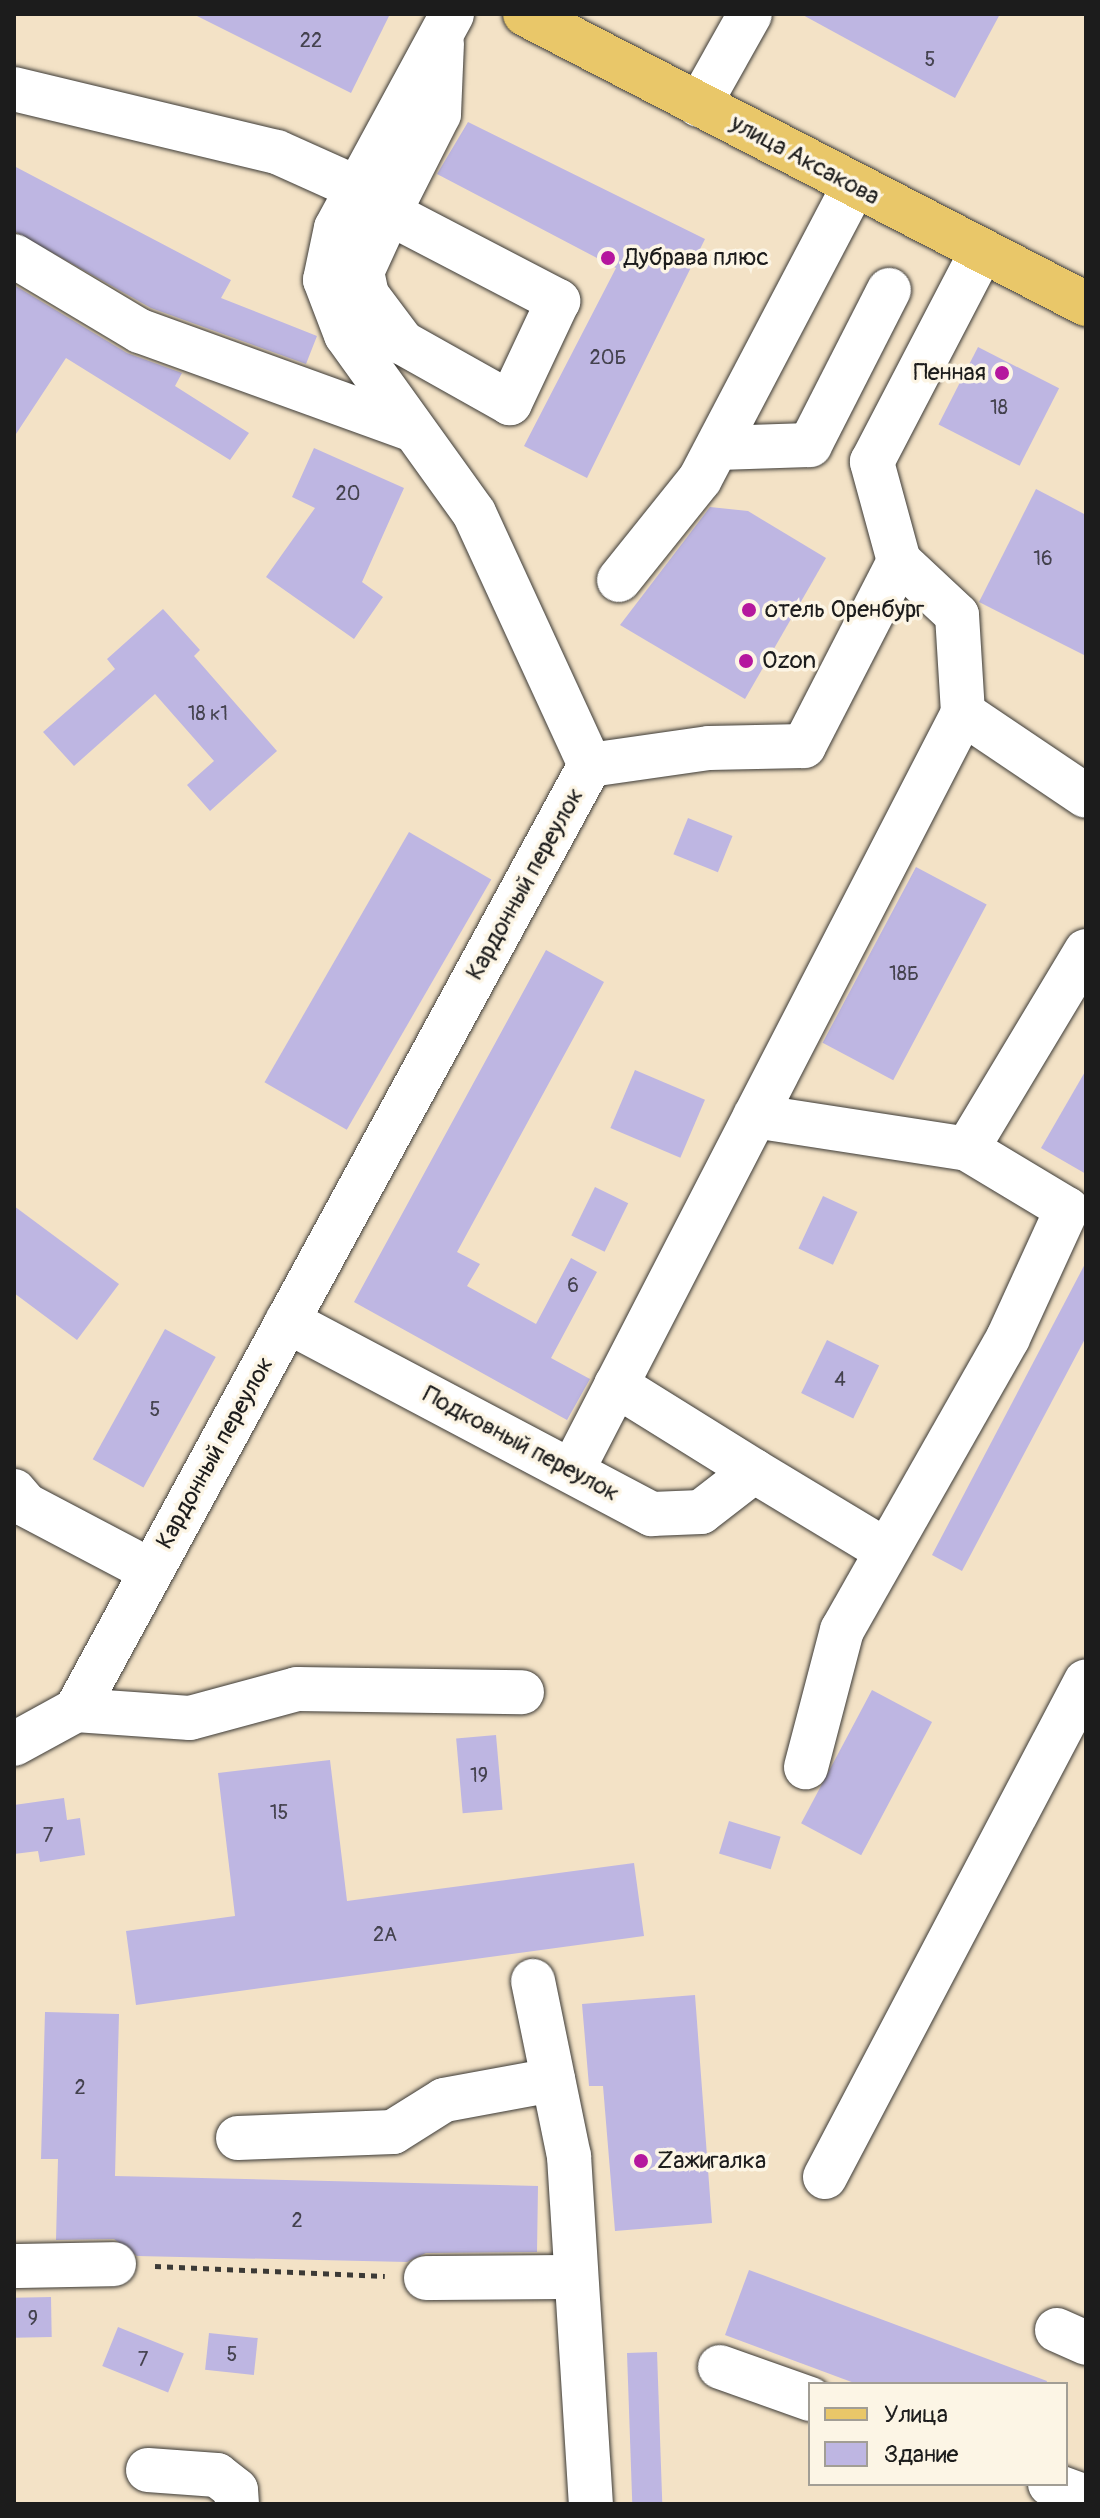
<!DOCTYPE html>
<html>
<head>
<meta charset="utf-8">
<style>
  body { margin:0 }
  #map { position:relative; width:1100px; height:2518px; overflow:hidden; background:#f3e2c6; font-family:Pangolin,sans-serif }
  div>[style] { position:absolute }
  .building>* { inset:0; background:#beb6e2; transform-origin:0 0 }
  .path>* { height:5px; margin-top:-2.5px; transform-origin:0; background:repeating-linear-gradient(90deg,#3c3a36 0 6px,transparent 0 12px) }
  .roads { filter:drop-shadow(0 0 2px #3c3a36) drop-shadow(0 0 2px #3c3a36) }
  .minor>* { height:44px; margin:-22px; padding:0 22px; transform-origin:22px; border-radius:22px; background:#fff }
  .major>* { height:44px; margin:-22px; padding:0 22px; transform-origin:22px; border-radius:22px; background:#e9c769 }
  .dots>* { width:22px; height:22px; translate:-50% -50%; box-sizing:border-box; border:4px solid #fcf5e5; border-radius:50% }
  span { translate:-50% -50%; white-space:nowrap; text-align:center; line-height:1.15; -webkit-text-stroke:7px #fcf5e5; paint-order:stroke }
  .number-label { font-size:20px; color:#44424e }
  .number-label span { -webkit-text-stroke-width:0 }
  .street-label { font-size:24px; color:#1c1c1c }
  .poi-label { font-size:24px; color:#1c1c1c }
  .left { translate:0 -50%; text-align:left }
  .right { translate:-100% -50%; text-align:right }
  .frame { position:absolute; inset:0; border:16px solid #1c1c1c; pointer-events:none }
  .legend { position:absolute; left:808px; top:2382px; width:260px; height:104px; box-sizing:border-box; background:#fcf5e5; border:2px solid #a29e95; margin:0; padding:10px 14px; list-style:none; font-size:24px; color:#1c1c1c }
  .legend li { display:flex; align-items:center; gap:16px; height:40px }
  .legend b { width:40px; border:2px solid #a29e95 }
</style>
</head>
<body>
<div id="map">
  <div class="building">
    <i style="clip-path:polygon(193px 14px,390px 14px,351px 93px)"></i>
    <i style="clip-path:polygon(801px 14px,1000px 14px,955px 98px)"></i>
    <i style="clip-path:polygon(468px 122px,705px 239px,587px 478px,524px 446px,616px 268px,437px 174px)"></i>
    <i style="clip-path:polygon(14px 166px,231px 280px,221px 298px,317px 336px,306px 364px,151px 308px,14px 231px)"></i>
    <i style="clip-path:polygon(14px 285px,127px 353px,182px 373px,175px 386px,249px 433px,230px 460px,66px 358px,14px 437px)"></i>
    <i style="left:978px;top:347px;width:91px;height:87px;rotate:27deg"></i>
    <i style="clip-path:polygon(314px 448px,404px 488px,362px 582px,383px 597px,354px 639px,266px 577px,315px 508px,292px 497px)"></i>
    <i style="clip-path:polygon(1036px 489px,1086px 515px,1086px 656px,979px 602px)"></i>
    <i style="clip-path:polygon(710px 507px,748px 511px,826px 558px,745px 699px,620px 625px)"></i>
    <i style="clip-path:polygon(163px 609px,200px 650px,194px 656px,277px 751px,210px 811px,187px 785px,214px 761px,155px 694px,74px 766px,43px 732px,115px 669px,107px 659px)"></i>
    <i style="left:688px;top:818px;width:48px;height:39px;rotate:22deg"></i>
    <i style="left:409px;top:832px;width:95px;height:289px;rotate:30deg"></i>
    <i style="left:916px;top:867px;width:80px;height:199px;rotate:28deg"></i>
    <i style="clip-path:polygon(546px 950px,604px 982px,457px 1252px,480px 1264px,467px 1286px,536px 1324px,571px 1258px,597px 1272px,551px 1358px,590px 1379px,567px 1420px,354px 1302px)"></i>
    <i style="left:635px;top:1070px;width:76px;height:63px;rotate:23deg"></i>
    <i style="clip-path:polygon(1086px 1070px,1086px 1174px,1041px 1148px)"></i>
    <i style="left:595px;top:1187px;width:37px;height:54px;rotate:26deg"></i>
    <i style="left:823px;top:1196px;width:38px;height:58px;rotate:25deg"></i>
    <i style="clip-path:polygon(14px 1206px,119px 1284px,77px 1340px,14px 1293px)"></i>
    <i style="clip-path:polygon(1086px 1262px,1086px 1337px,962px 1571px,932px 1555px)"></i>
    <i style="left:165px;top:1329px;width:58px;height:149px;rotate:29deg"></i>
    <i style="left:827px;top:1340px;width:58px;height:59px;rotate:26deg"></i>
    <i style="left:872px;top:1690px;width:68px;height:151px;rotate:28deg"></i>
    <i style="left:496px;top:1735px;width:75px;height:40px;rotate:85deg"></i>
    <i style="clip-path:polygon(330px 1760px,347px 1901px,634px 1863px,644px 1936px,136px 2005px,126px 1931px,235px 1916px,218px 1773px)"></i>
    <i style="clip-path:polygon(64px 1798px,67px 1820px,80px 1818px,85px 1855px,40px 1862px,38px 1851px,14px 1854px,14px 1805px)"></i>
    <i style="left:729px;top:1821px;width:54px;height:34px;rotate:17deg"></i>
    <i style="clip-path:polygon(695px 1995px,712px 2223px,615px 2231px,603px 2086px,589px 2086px,582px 2004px)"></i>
    <i style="clip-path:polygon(45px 2012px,119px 2014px,115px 2176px,538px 2186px,537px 2252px,426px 2253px,407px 2262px,137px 2256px,114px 2239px,56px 2240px,58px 2159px,41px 2159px)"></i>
    <i style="clip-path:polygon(749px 2270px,1047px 2381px,1046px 2384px,857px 2384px,725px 2335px)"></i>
    <i style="left:51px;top:2297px;width:40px;height:37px;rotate:89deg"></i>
    <i style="left:118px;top:2327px;width:71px;height:42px;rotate:22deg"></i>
    <i style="left:209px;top:2333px;width:49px;height:37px;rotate:6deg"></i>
    <i style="left:657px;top:2352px;width:152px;height:30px;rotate:88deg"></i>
  </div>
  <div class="path">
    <i style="left:155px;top:2266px;width:230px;rotate:2.5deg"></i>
  </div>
  <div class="roads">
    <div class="minor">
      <i style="left:14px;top:89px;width:270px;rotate:13.5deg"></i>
      <i style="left:277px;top:152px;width:88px;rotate:24.2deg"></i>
      <i style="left:699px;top:105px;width:104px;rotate:-60.7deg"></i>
      <i style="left:389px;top:213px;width:191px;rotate:27.5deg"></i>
      <i style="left:558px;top:301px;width:113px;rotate:115.2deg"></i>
      <i style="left:510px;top:403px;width:123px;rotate:-150.7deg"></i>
      <i style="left:403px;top:343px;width:60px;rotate:-126.9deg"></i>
      <i style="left:367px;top:295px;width:24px;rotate:-102deg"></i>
      <i style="left:362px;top:272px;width:65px;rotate:-65.4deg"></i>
      <i style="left:389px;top:213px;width:111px;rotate:-63.2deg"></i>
      <i style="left:439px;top:114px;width:71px;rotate:-87.6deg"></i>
      <i style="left:14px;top:256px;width:147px;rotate:30.8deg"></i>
      <i style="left:140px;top:331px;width:288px;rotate:19.9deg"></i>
      <i style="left:718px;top:448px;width:92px;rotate:-1.9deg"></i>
      <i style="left:810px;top:445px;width:174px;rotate:-63deg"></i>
      <i style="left:619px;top:580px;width:129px;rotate:-51.3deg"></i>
      <i style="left:700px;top:479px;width:331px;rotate:-62.3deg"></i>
      <i style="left:963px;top:713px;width:148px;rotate:34deg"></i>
      <i style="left:590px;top:765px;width:120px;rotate:-8.1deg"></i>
      <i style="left:709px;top:748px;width:95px;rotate:-1.2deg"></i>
      <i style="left:804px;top:746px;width:208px;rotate:-62.8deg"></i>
      <i style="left:755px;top:1116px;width:215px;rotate:8.8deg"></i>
      <i style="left:967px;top:1149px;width:117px;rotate:31deg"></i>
      <i style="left:1067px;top:1209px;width:142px;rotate:114.6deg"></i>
      <i style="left:1008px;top:1338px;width:336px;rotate:119.6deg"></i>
      <i style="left:842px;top:1630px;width:142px;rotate:104.7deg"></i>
      <i style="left:967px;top:1149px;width:231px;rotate:-59deg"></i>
      <i style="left:287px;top:1321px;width:413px;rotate:27.9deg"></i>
      <i style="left:652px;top:1514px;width:49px;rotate:-2.3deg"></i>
      <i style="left:701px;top:1512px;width:67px;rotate:-37.7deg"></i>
      <i style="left:754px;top:1471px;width:153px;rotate:31.1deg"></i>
      <i style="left:616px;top:1385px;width:163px;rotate:31.9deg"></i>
      <i style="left:572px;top:1471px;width:853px;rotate:-62.71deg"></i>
      <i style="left:963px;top:713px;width:98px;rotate:-93.5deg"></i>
      <i style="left:957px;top:615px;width:79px;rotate:-137deg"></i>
      <i style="left:899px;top:561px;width:103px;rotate:-105.3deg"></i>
      <i style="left:872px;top:462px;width:238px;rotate:-62.5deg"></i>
      <i style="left:14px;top:1491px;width:18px;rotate:49deg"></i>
      <i style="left:26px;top:1505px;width:141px;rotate:27.8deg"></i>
      <i style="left:76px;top:1710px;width:114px;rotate:4deg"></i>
      <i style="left:190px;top:1718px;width:111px;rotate:-15.2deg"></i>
      <i style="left:297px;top:1689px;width:225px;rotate:0.8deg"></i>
      <i style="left:14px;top:1744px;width:71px;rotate:-28.7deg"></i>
      <i style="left:76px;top:1710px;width:1076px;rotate:-61.46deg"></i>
      <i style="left:590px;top:765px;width:277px;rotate:-114.7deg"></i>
      <i style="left:474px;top:513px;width:219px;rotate:-125.7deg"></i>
      <i style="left:346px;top:335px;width:59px;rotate:-110.9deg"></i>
      <i style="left:325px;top:280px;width:53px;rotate:-78.1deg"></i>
      <i style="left:336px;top:228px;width:243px;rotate:-61.5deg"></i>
      <i style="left:533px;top:1981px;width:179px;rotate:78.4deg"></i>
      <i style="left:569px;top:2156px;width:349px;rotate:86.4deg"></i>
      <i style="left:238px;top:2138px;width:155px;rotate:-2.2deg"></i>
      <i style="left:393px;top:2132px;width:60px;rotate:-32.1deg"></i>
      <i style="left:444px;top:2100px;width:111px;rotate:-10.4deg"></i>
      <i style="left:825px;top:2177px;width:560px;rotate:-62.25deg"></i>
      <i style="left:14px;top:2266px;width:100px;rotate:-1.1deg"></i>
      <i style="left:426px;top:2278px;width:149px;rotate:-0.4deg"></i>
      <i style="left:1057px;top:2330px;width:32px;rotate:24deg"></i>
      <i style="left:720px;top:2367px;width:96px;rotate:19.6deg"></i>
      <i style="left:148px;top:2470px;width:69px;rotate:4.1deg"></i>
      <i style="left:217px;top:2475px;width:24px;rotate:38deg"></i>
      <i style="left:236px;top:2490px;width:14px;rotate:86deg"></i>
      <i style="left:1050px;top:2484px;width:38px;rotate:20deg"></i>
    </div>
    <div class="major">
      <i style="left:525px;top:14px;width:632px;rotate:27.34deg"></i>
    </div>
  </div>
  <div class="dots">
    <i style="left:608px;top:258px;background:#b5179e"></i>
    <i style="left:1002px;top:373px;background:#b5179e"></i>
    <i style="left:749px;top:610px;background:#b5179e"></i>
    <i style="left:746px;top:661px;background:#b5179e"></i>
    <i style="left:641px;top:2161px;background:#b5179e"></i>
  </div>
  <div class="number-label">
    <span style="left:311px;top:40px">22</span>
    <span style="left:930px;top:59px">5</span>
    <span style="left:608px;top:357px">20Б</span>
    <span style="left:999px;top:407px">18</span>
    <span style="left:348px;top:493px">20</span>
    <span style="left:1043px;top:558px">16</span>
    <span style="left:208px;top:713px">18 к1</span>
    <span style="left:904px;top:973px">18Б</span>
    <span style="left:573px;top:1285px">6</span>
    <span style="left:840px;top:1379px">4</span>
    <span style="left:155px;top:1409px">5</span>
    <span style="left:479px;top:1775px">19</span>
    <span style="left:279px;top:1812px">15</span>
    <span style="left:48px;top:1835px">7</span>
    <span style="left:385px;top:1934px">2А</span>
    <span style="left:80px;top:2087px">2</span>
    <span style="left:297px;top:2220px">2</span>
    <span style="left:33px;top:2318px">9</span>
    <span style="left:232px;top:2354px">5</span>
    <span style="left:143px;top:2359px">7</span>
  </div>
  <div class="street-label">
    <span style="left:805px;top:160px;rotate:28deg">улица Аксакова</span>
    <span style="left:525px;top:884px;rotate:-61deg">Кардонный переулок</span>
    <span style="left:521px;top:1444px;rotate:28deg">Подковный переулок</span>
    <span style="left:215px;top:1453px;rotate:-61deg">Кардонный переулок</span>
  </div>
  <div class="poi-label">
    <span class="left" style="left:624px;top:258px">Дубрава плюс</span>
    <span class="right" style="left:986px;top:373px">Пенная</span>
    <span class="left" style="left:765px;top:610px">отель Оренбург</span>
    <span class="left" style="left:762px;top:661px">Ozon</span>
    <span class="left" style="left:657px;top:2161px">Zажигалка</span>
  </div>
  <div class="frame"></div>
  <ul class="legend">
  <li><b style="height:10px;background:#e9c769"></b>Улица</li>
  <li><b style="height:22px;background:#beb6e2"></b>Здание</li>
  </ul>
</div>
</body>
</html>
